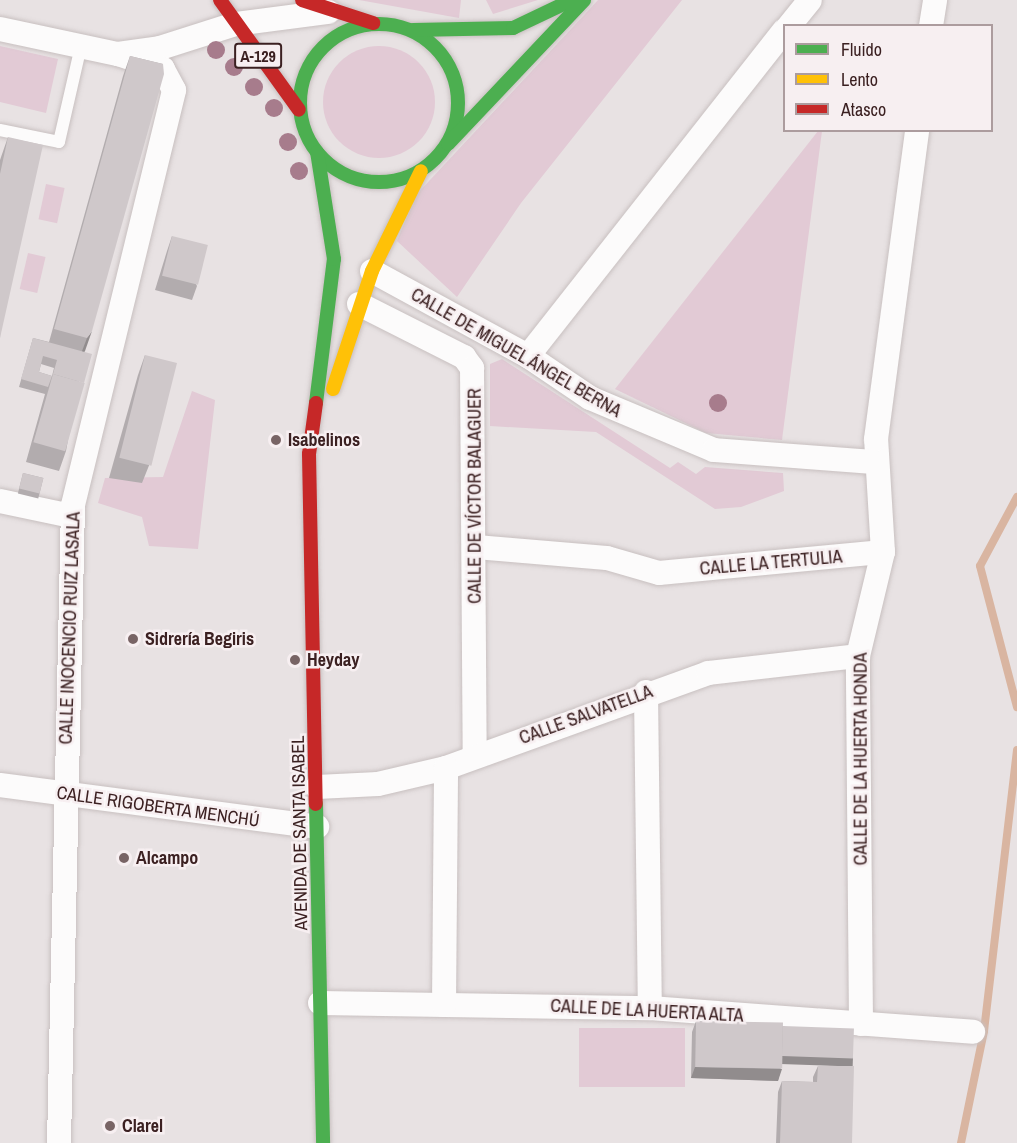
<!DOCTYPE html>
<html>
<head>
<meta charset="utf-8">
<style>
  body { margin:0 }
  #map { position:relative; width:1017px; height:1143px; overflow:hidden; background:#e8e2e3; font-family:"Archivo Narrow",sans-serif }
  div>[style] { position:absolute }
  .green>* { inset:0; background:#e2cad5; transform-origin:0 0 }
  .round { border-radius:50% }
  .stream>* { height:8px; margin:-4px; padding:0 4px; transform-origin:4px; border-radius:4px; background:#d9b5a1 }
  .roads { filter:drop-shadow(0 0 2px #c8c0c0) drop-shadow(0 0 2px #c8c0c0) }
  .lane>* { height:12px; margin:-6px; padding:0 6px; transform-origin:6px; border-radius:6px; background:#fcfbfb }
  .street>* { height:24px; margin:-12px; padding:0 12px; transform-origin:12px; border-radius:12px; background:#fcfbfb }
  .fast>* { height:14px; margin:-7px; padding:0 7px; transform-origin:7px; border-radius:7px; background:#4caf50 }
  .fast>.ring { margin:-7px; padding:0; box-sizing:content-box; background:none; border:14px solid #4caf50; border-radius:50% }
  .slow>* { height:14px; margin:-7px; padding:0 7px; transform-origin:7px; border-radius:7px; background:#ffc107 }
  .jam>* { height:14px; margin:-7px; padding:0 7px; transform-origin:7px; border-radius:7px; background:#c62828 }
  .trees>* { width:18px; height:18px; margin:-9px; border-radius:50%; background:#a77c8c }
  .wall>* { inset:0; background:#b2acae; transform-origin:0 0 }
  .shaded-wall>* { inset:0; background:#918c8d; transform-origin:0 0 }
  .building>* { inset:0; background:#cfc8ca; transform-origin:0 0 }
  .dots>* { width:16px; height:16px; translate:-50% -50%; box-sizing:border-box; border:3px solid #f7eff1; border-radius:50% }
  span { translate:-50% -50%; white-space:nowrap; text-align:center; line-height:1.15; -webkit-text-stroke:5px #f7eff1; paint-order:stroke }
  .shield-label span { padding:2px 4px; background:#f7eff1; border:2px solid; border-radius:4px; -webkit-text-stroke-width:0 }
  .shield-label { font-size:16px; color:#3b2021; font-weight:700 }
  .street-label { font-size:18px; color:#3b2021 }
  .poi-label { font-size:18px; color:#3b2021; font-weight:700 }
  .left { translate:0 -50%; text-align:left }
  .legend { position:absolute; left:783px; top:24px; width:210px; height:108px; box-sizing:border-box; background:#f7eff1; border:2px solid #ac9c9e; margin:0; padding:8px 10px; list-style:none; font-size:18px; color:#3b2021 }
  .legend li { display:flex; align-items:center; gap:12px; height:30px }
  .legend b { width:30px; border:2px solid #ac9c9e }
</style>
</head>
<body>
<div id="map">
  <div class="green">
    <i style="clip-path:polygon(359px 0,461px 0,459px 18px)"></i>
    <i style="clip-path:polygon(486px 0,538px 0,493px 14px)"></i>
    <i style="clip-path:polygon(598px 0,682px 0,521px 203px,457px 297px,397px 241px,416px 195px)"></i>
    <i class="round" style="left:323px;top:46px;width:112px;height:112px"></i>
    <i style="clip-path:polygon(0 46px,58px 59px,46px 113px,0 102px)"></i>
    <i style="clip-path:polygon(818px 131px,822px 131px,782px 440px,706px 433px,615px 389px)"></i>
    <i style="left:46px;top:184px;width:19px;height:36px;rotate:12deg"></i>
    <i style="left:28px;top:253px;width:18px;height:37px;rotate:13deg"></i>
    <i style="clip-path:polygon(502px 359px,670px 468px,678px 462px,696px 474px,705px 467px,783px 473px,784px 491px,741px 507px,715px 509px,596px 432px,490px 426px,490px 364px)"></i>
    <i style="clip-path:polygon(192px 391px,215px 400px,198px 549px,149px 546px,142px 517px,98px 503px,105px 478px,163px 477px)"></i>
    <i style="left:579px;top:1028px;width:106px;height:59px"></i>
  </div>
  <div class="stream">
    <i style="left:1017px;top:497px;width:78px;rotate:118.2deg"></i>
    <i style="left:980px;top:566px;width:146px;rotate:75.3deg"></i>
    <i style="left:961px;top:1143px;width:114px;rotate:-78.4deg"></i>
    <i style="left:984px;top:1031px;width:283px;rotate:-83.3deg"></i>
  </div>
  <div class="roads">
    <div class="lane">
      <i style="left:0;top:130px;width:60px;rotate:11.5deg"></i>
      <i style="left:59px;top:142px;width:98px;rotate:-77.1deg"></i>
    </div>
    <div class="street">
      <i style="left:789px;top:26px;width:33px;rotate:-51deg"></i>
      <i style="left:931px;top:26px;width:26px;rotate:-81deg"></i>
      <i style="left:0;top:29px;width:121px;rotate:12deg"></i>
      <i style="left:118px;top:54px;width:42px;rotate:-8.1deg"></i>
      <i style="left:160px;top:48px;width:79px;rotate:-17.7deg"></i>
      <i style="left:235px;top:24px;width:94px;rotate:-7.4deg"></i>
      <i style="left:372px;top:271px;width:178px;rotate:28.6deg"></i>
      <i style="left:528px;top:356px;width:75px;rotate:34.1deg"></i>
      <i style="left:590px;top:398px;width:134px;rotate:22.8deg"></i>
      <i style="left:714px;top:450px;width:161px;rotate:4.3deg"></i>
      <i style="left:359px;top:304px;width:118px;rotate:26.8deg"></i>
      <i style="left:464px;top:357px;width:14px;rotate:54deg"></i>
      <i style="left:472px;top:368px;width:388px;rotate:89.6deg"></i>
      <i style="left:528px;top:356px;width:414px;rotate:-51.8deg"></i>
      <i style="left:0;top:501px;width:73px;rotate:11.9deg"></i>
      <i style="left:476px;top:547px;width:131px;rotate:4.8deg"></i>
      <i style="left:607px;top:558px;width:54px;rotate:16.1deg"></i>
      <i style="left:659px;top:573px;width:225px;rotate:-5.4deg"></i>
      <i style="left:646px;top:692px;width:316px;rotate:89.3deg"></i>
      <i style="left:0;top:785px;width:320px;rotate:7.5deg"></i>
      <i style="left:317px;top:787px;width:61px;rotate:-2.8deg"></i>
      <i style="left:378px;top:784px;width:70px;rotate:-13.2deg"></i>
      <i style="left:446px;top:768px;width:279px;rotate:-19.9deg"></i>
      <i style="left:708px;top:673px;width:151px;rotate:-6.5deg"></i>
      <i style="left:320px;top:1003px;width:330px;rotate:0.9deg"></i>
      <i style="left:650px;top:1008px;width:324px;rotate:4.2deg"></i>
      <i style="left:444px;top:1005px;width:237px;rotate:-89.5deg"></i>
      <i style="left:861px;top:1024px;width:368px;rotate:-90.5deg"></i>
      <i style="left:858px;top:656px;width:107px;rotate:-76.5deg"></i>
      <i style="left:883px;top:552px;width:113px;rotate:-93.5deg"></i>
      <i style="left:876px;top:439px;width:312px;rotate:-82.4deg"></i>
      <i style="left:59px;top:1143px;width:638px;rotate:-88.74deg"></i>
      <i style="left:73px;top:505px;width:427px;rotate:-76.3deg"></i>
      <i style="left:174px;top:90px;width:24px;rotate:-118deg"></i>
      <i style="left:163px;top:69px;width:47px;rotate:-161.6deg"></i>
    </div>
    <div class="fast">
      <i class="ring" style="left:300px;top:24px;width:144px;height:144px"></i>
      <i style="left:413px;top:30px;width:100px;rotate:-1.1deg"></i>
      <i style="left:513px;top:28px;width:65px;rotate:-25.4deg"></i>
      <i style="left:448px;top:144px;width:198px;rotate:-46.6deg"></i>
      <i style="left:316px;top:403px;width:145px;rotate:-82.9deg"></i>
      <i style="left:334px;top:259px;width:108px;rotate:-99deg"></i>
      <i style="left:316px;top:804px;width:339px;rotate:88.8deg"></i>
    </div>
    <div class="slow">
      <i style="left:333px;top:389px;width:124px;rotate:-71.7deg"></i>
      <i style="left:372px;top:271px;width:111px;rotate:-63.9deg"></i>
    </div>
    <div class="jam">
      <i style="left:220px;top:0;width:135px;rotate:54.3deg"></i>
      <i style="left:302px;top:0;width:75px;rotate:17.9deg"></i>
      <i style="left:316px;top:403px;width:51px;rotate:97.8deg"></i>
      <i style="left:309px;top:454px;width:350px;rotate:88.9deg"></i>
    </div>
  </div>
  <div class="trees">
    <i style="left:216px;top:50px"></i>
    <i style="left:234px;top:67px"></i>
    <i style="left:254px;top:87px"></i>
    <i style="left:274px;top:108px"></i>
    <i style="left:288px;top:142px"></i>
    <i style="left:299px;top:171px"></i>
    <i style="left:718px;top:403px"></i>
  </div>
  <div class="wall">
    <i style="clip-path:polygon(evenodd,130px 56px,163px 64px,84px 352px,66px 451px,59px 471px,26px 462px,45px 394px,19px 387px,33px 338px,49px 342px,123px 76px,130px 56px,41px 364px,54px 368px,52px 376px,39px 372px,41px 364px)"></i>
    <i style="clip-path:polygon(8px 137px,0 338px,0 160px)"></i>
    <i style="clip-path:polygon(172px 236px,197px 286px,192px 300px,155px 290px,167px 251px)"></i>
    <i style="clip-path:polygon(145px 355px,150px 463px,142px 483px,109px 478px,138px 375px)"></i>
    <i style="left:23px;top:473px;width:21px;height:21px;rotate:14deg"></i>
    <i style="clip-path:polygon(696px 1021px,783px 1026px,853px 1058px,850px 1066px,782px 1063px,778px 1081px,691px 1078px,692px 1032px)"></i>
    <i style="clip-path:polygon(818px 1066px,852px 1143px,776px 1143px,778px 1092px,782px 1081px,813px 1082px,813px 1077px)"></i>
  </div>
  <div class="shaded-wall">
    <i style="clip-path:polygon(92px 331px,85px 351px,79px 359px,87px 338px)"></i>
    <i style="left:781px;top:1055px;width:72px;height:9px;rotate:2deg"></i>
    <i style="clip-path:polygon(695px 1067px,782px 1069px,778px 1081px,691px 1078px)"></i>
  </div>
  <div class="building">
    <i style="clip-path:polygon(130px 56px,163px 64px,164px 74px,92px 331px,87px 338px,54px 329px)"></i>
    <i style="clip-path:polygon(8px 137px,43px 145px,0 338px,0 174px)"></i>
    <i style="left:172px;top:236px;width:37px;height:41px;rotate:14deg"></i>
    <i style="clip-path:polygon(33px 338px,92px 354px,84px 383px,53px 374px,57px 360px,43px 356px,39px 372px,52px 376px,48px 387px,21px 379px)"></i>
    <i style="left:145px;top:355px;width:33px;height:106px;rotate:14deg"></i>
    <i style="left:53px;top:374px;width:33px;height:71px;rotate:16deg"></i>
    <i style="left:23px;top:473px;width:21px;height:16px;rotate:14deg"></i>
    <i style="left:696px;top:1021px;width:87px;height:46px;rotate:1deg"></i>
    <i style="left:783px;top:1026px;width:71px;height:30px;rotate:2deg"></i>
    <i style="clip-path:polygon(818px 1066px,854px 1066px,852px 1143px,780px 1143px,782px 1081px,817px 1082px)"></i>
  </div>
  <div class="dots">
    <i style="left:276px;top:440px;background:#786465"></i>
    <i style="left:133px;top:639px;background:#786465"></i>
    <i style="left:295px;top:660px;background:#786465"></i>
    <i style="left:124px;top:858px;background:#786465"></i>
    <i style="left:110px;top:1126px;background:#786465"></i>
  </div>
  <div class="shield-label">
    <span style="left:258px;top:56px">A-129</span>
  </div>
  <div class="street-label">
    <span style="left:516px;top:353px;rotate:30deg">CALLE DE MIGUEL ÁNGEL BERNA</span>
    <span style="left:475px;top:496px;rotate:-90deg">CALLE DE VÍCTOR BALAGUER</span>
    <span style="left:771px;top:563px;rotate:-5deg">CALLE LA TERTULIA</span>
    <span style="left:70px;top:628px;rotate:-88deg">CALLE INOCENCIO RUIZ LASALA</span>
    <span style="left:586px;top:715px;rotate:-20deg">CALLE SALVATELLA</span>
    <span style="left:861px;top:759px;rotate:-90deg">CALLE DE LA HUERTA HONDA</span>
    <span style="left:158px;top:807px;rotate:8deg">CALLE RIGOBERTA MENCHÚ</span>
    <span style="left:300px;top:833px;rotate:-91deg">AVENIDA DE SANTA ISABEL</span>
    <span style="left:647px;top:1011px;rotate:3deg">CALLE DE LA HUERTA ALTA</span>
  </div>
  <div class="poi-label">
    <span class="left" style="left:288px;top:440px">Isabelinos</span>
    <span class="left" style="left:145px;top:639px">Sidrería Begiris</span>
    <span class="left" style="left:307px;top:660px">Heyday</span>
    <span class="left" style="left:136px;top:858px">Alcampo</span>
    <span class="left" style="left:122px;top:1126px">Clarel</span>
  </div>
  <ul class="legend">
  <li><b style="height:8px;background:#4caf50"></b>Fluido</li>
  <li><b style="height:8px;background:#ffc107"></b>Lento</li>
  <li><b style="height:8px;background:#c62828"></b>Atasco</li>
  </ul>
</div>
</body>
</html>
